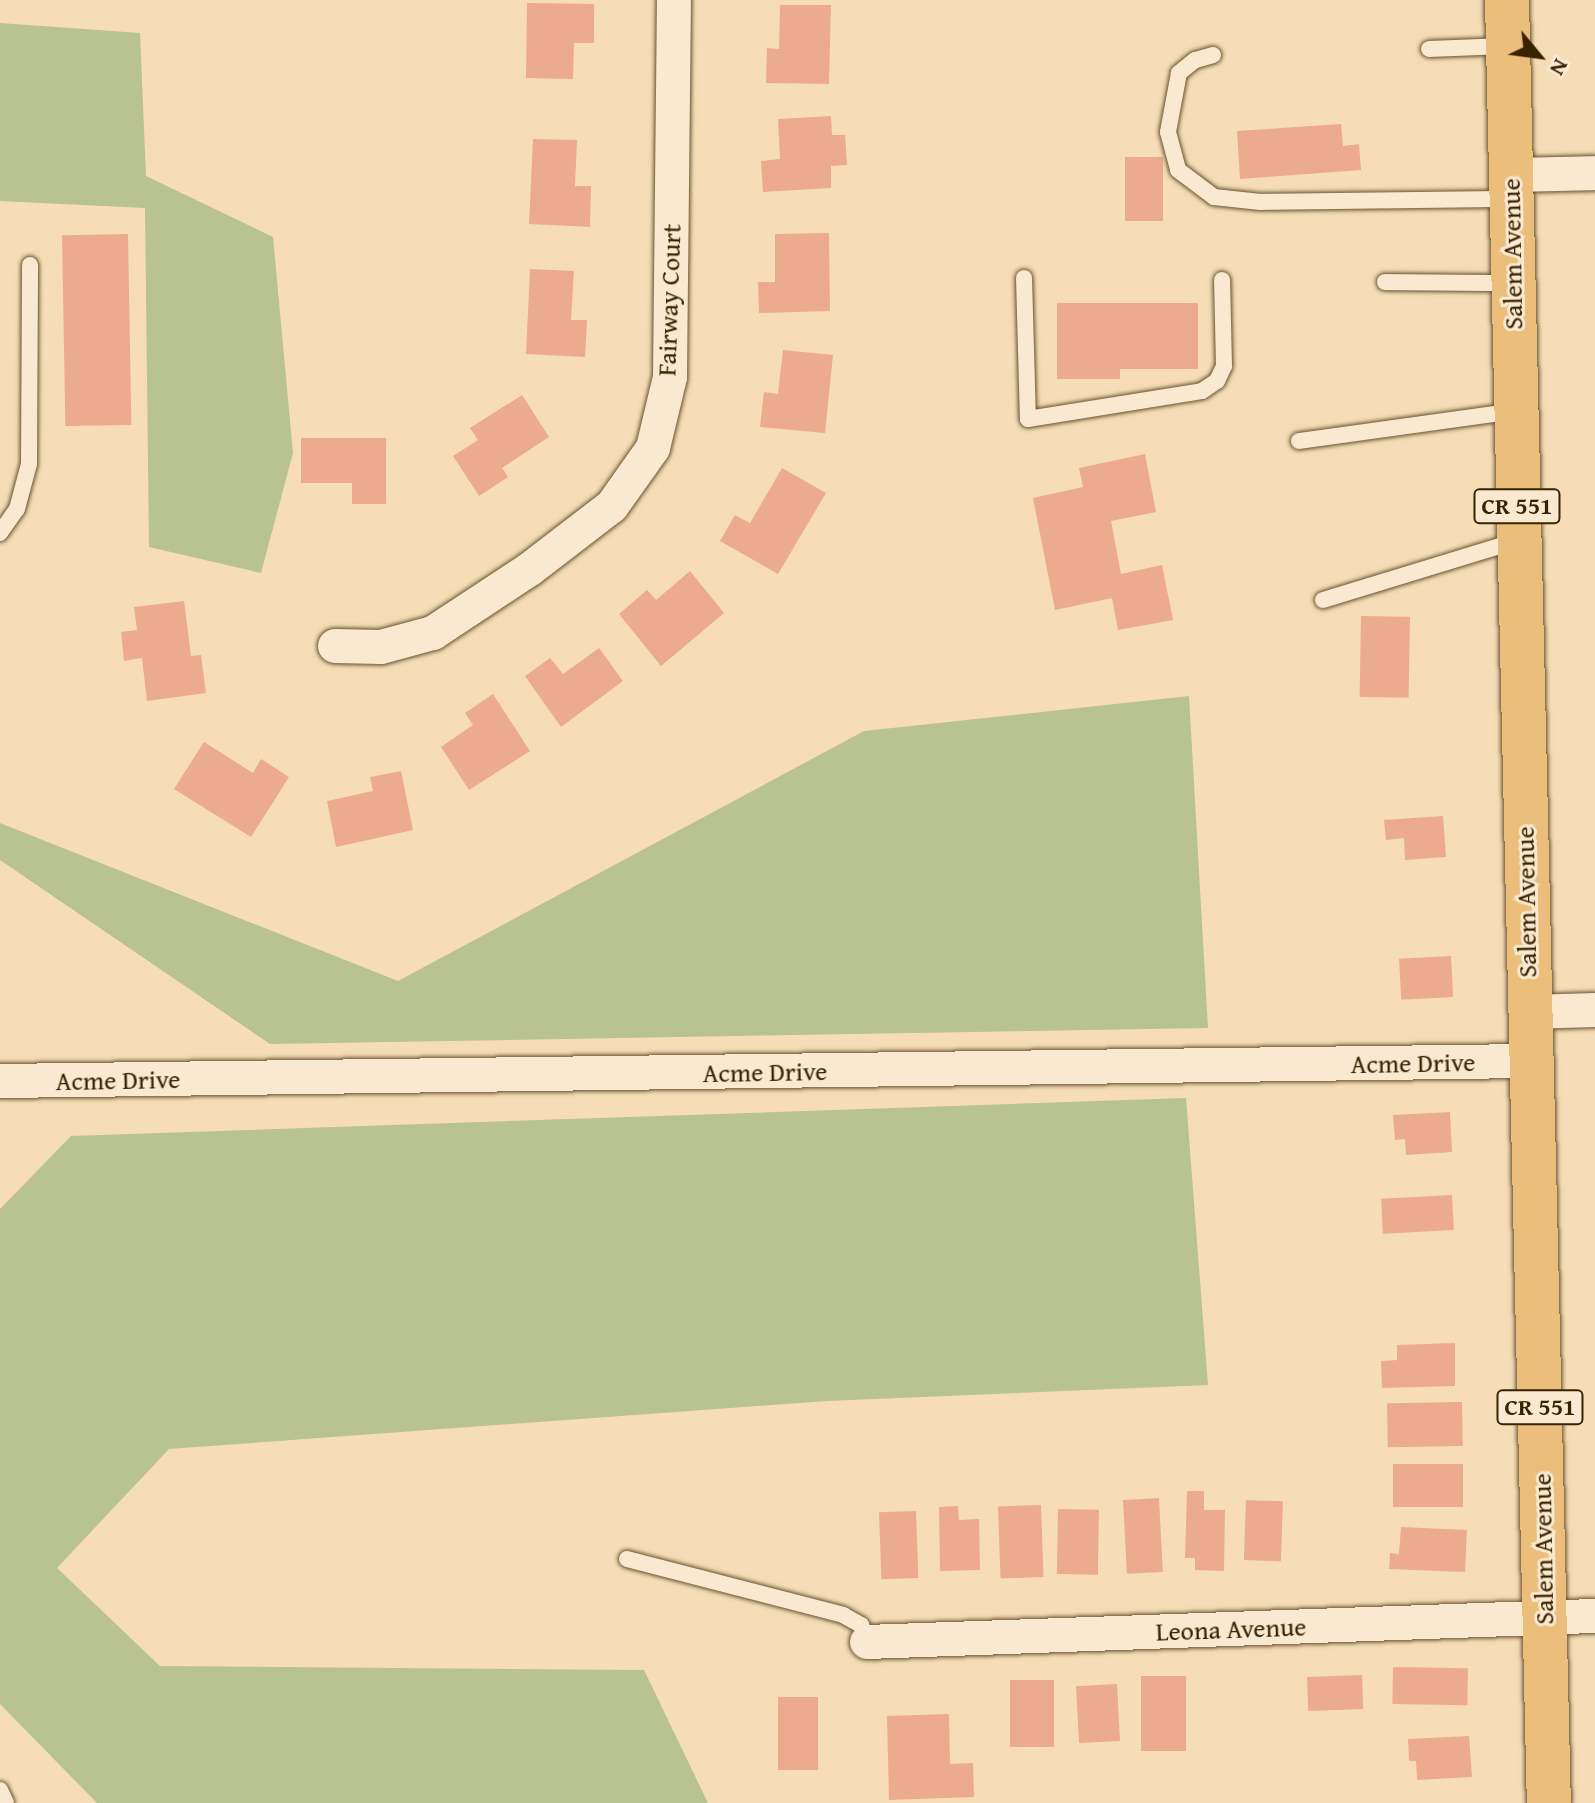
<!DOCTYPE html>
<html>
<head>
<meta charset="utf-8">
<style>
  body { margin:0 }
  #map { position:relative; width:1595px; height:1803px; overflow:hidden; background:#f6ddb7; font-family:"Gentium Book Plus",serif }
  div>[style] { position:absolute }
  .green>* { inset:0; background:#b9c291 }
  .building>* { inset:0; background:#ecab8e; transform-origin:0 0 }
  .roads { filter:drop-shadow(0 0 2px #68522e) drop-shadow(0 0 2px #68522e) }
  .lane>* { height:16px; margin:-8px; padding:0 8px; transform-origin:8px; border-radius:8px; background:#f9e9d0 }
  .street>* { height:34px; margin:-17px; padding:0 17px; transform-origin:17px; border-radius:17px; background:#f9e9d0 }
  .primary>* { height:44px; margin:-22px; padding:0 22px; transform-origin:22px; border-radius:22px; background:#ebbe7c }
  span { translate:-50% -50%; white-space:nowrap; text-align:center; line-height:1.15; -webkit-text-stroke:6px #f9e9d0; paint-order:stroke }
  .shield-label span { padding:2px 6px; background:#f9e9d0; border:2px solid; border-radius:6px; -webkit-text-stroke-width:0 }
  .shield-label { font-size:24px; color:#382300; font-weight:700 }
  .street-label { font-size:26px; color:#382300 }
  .north { position:absolute; left:1499px; top:16px; width:80px; height:80px; -webkit-text-stroke:6px #f9e9d0; paint-order:stroke; rotate:119deg; font-size:22px; font-weight:700; line-height:32px; text-align:center; color:#382300 }
  .north::after { content:''; display:block; margin:auto; width:28px; height:36px; background:#382300; clip-path:polygon(50% 0,100% 100%,50% 72%,0 100%) }
</style>
</head>
<body>
<div id="map">
  <div class="green">
    <i style="clip-path:polygon(0 23px,140px 33px,146px 176px,273px 237px,293px 453px,261px 573px,149px 547px,145px 208px,0 201px)"></i>
    <i style="clip-path:polygon(1189px 696px,1208px 1028px,270px 1044px,0 860px,0 823px,398px 981px,864px 731px)"></i>
    <i style="clip-path:polygon(1186px 1098px,1208px 1385px,827px 1401px,169px 1449px,57px 1568px,160px 1666px,644px 1670px,708px 1803px,97px 1803px,0 1704px,0 1209px,71px 1136px)"></i>
  </div>
  <div class="building">
    <i style="clip-path:polygon(527px 3px,594px 4px,594px 43px,574px 43px,573px 79px,526px 78px)"></i>
    <i style="clip-path:polygon(780px 5px,831px 5px,829px 84px,766px 83px,767px 48px,779px 49px)"></i>
    <i style="clip-path:polygon(831px 116px,832px 135px,845px 135px,847px 165px,831px 166px,831px 188px,763px 192px,761px 161px,780px 159px,778px 119px)"></i>
    <i style="clip-path:polygon(1341px 124px,1343px 146px,1359px 144px,1361px 170px,1240px 179px,1237px 131px)"></i>
    <i style="clip-path:polygon(533px 139px,577px 140px,575px 186px,591px 186px,590px 227px,529px 224px)"></i>
    <i style="left:1125px;top:157px;width:38px;height:64px"></i>
    <i style="clip-path:polygon(829px 233px,830px 311px,759px 313px,758px 282px,775px 282px,775px 234px)"></i>
    <i style="left:128px;top:234px;width:191px;height:66px;rotate:89deg"></i>
    <i style="clip-path:polygon(530px 269px,574px 271px,571px 320px,587px 320px,585px 357px,526px 354px)"></i>
    <i style="clip-path:polygon(1057px 303px,1198px 303px,1198px 369px,1120px 369px,1120px 379px,1057px 379px)"></i>
    <i style="clip-path:polygon(783px 350px,833px 355px,825px 433px,760px 427px,764px 392px,778px 394px)"></i>
    <i style="clip-path:polygon(522px 395px,549px 437px,502px 468px,508px 477px,479px 496px,453px 456px,478px 440px,470px 428px)"></i>
    <i style="clip-path:polygon(301px 438px,386px 438px,386px 504px,352px 504px,352px 483px,301px 483px)"></i>
    <i style="clip-path:polygon(1145px 454px,1156px 512px,1111px 521px,1121px 574px,1162px 565px,1173px 620px,1118px 630px,1112px 598px,1055px 610px,1033px 498px,1083px 487px,1079px 468px)"></i>
    <i style="clip-path:polygon(782px 468px,826px 493px,778px 574px,720px 541px,735px 515px,750px 523px)"></i>
    <i style="clip-path:polygon(690px 571px,724px 613px,661px 666px,619px 614px,647px 590px,656px 600px)"></i>
    <i style="clip-path:polygon(184px 601px,191px 656px,201px 655px,206px 693px,147px 701px,142px 658px,124px 661px,121px 632px,137px 630px,134px 607px)"></i>
    <i style="left:1361px;top:616px;width:49px;height:81px;rotate:1deg"></i>
    <i style="clip-path:polygon(599px 648px,623px 681px,561px 727px,525px 676px,550px 658px,563px 674px)"></i>
    <i style="clip-path:polygon(493px 694px,530px 751px,469px 790px,441px 747px,473px 725px,465px 713px)"></i>
    <i style="clip-path:polygon(204px 742px,253px 773px,261px 759px,289px 777px,251px 837px,174px 789px)"></i>
    <i style="clip-path:polygon(401px 771px,413px 830px,336px 847px,327px 801px,373px 791px,370px 777px)"></i>
    <i style="clip-path:polygon(1443px 816px,1446px 857px,1405px 860px,1404px 838px,1386px 840px,1384px 820px)"></i>
    <i style="left:1451px;top:956px;width:41px;height:52px;rotate:87deg"></i>
    <i style="clip-path:polygon(1450px 1112px,1452px 1152px,1406px 1155px,1405px 1139px,1395px 1140px,1393px 1115px)"></i>
    <i style="left:1452px;top:1195px;width:35px;height:71px;rotate:87deg"></i>
    <i style="clip-path:polygon(1455px 1343px,1455px 1386px,1382px 1388px,1381px 1361px,1397px 1360px,1397px 1345px)"></i>
    <i style="left:1462px;top:1402px;width:44px;height:75px;rotate:89deg"></i>
    <i style="left:1393px;top:1464px;width:70px;height:43px"></i>
    <i style="clip-path:polygon(1187px 1491px,1204px 1491px,1204px 1510px,1225px 1510px,1224px 1571px,1195px 1570px,1195px 1558px,1185px 1558px)"></i>
    <i style="left:1159px;top:1498px;width:74px;height:36px;rotate:87deg"></i>
    <i style="left:1246px;top:1500px;width:37px;height:60px;rotate:2deg"></i>
    <i style="left:1041px;top:1505px;width:72px;height:43px;rotate:88deg"></i>
    <i style="clip-path:polygon(958px 1506px,959px 1520px,979px 1519px,980px 1570px,940px 1571px,939px 1507px)"></i>
    <i style="left:1058px;top:1509px;width:41px;height:65px;rotate:1deg"></i>
    <i style="left:916px;top:1511px;width:67px;height:37px;rotate:88deg"></i>
    <i style="clip-path:polygon(1401px 1527px,1467px 1530px,1465px 1572px,1389px 1569px,1390px 1553px,1399px 1554px)"></i>
    <i style="left:1393px;top:1667px;width:75px;height:37px;rotate:1deg"></i>
    <i style="left:1362px;top:1675px;width:34px;height:55px;rotate:88deg"></i>
    <i style="left:1141px;top:1676px;width:45px;height:75px"></i>
    <i style="left:1054px;top:1680px;width:67px;height:44px;rotate:90deg"></i>
    <i style="left:1117px;top:1684px;width:57px;height:41px;rotate:87deg"></i>
    <i style="left:778px;top:1697px;width:40px;height:73px"></i>
    <i style="clip-path:polygon(949px 1714px,950px 1764px,973px 1763px,974px 1797px,889px 1800px,887px 1716px)"></i>
    <i style="clip-path:polygon(1469px 1736px,1472px 1777px,1417px 1780px,1416px 1761px,1409px 1761px,1408px 1739px)"></i>
  </div>
  <div class="roads">
    <div class="lane">
      <i style="left:1429px;top:49px;width:77px;rotate:-2.2deg"></i>
      <i style="left:1213px;top:55px;width:19px;rotate:164deg"></i>
      <i style="left:1195px;top:60px;width:21px;rotate:141deg"></i>
      <i style="left:1179px;top:73px;width:60px;rotate:100.6deg"></i>
      <i style="left:1168px;top:132px;width:39px;rotate:75deg"></i>
      <i style="left:1178px;top:170px;width:45px;rotate:36.9deg"></i>
      <i style="left:1214px;top:197px;width:47px;rotate:6.1deg"></i>
      <i style="left:1261px;top:202px;width:250px;rotate:-0.7deg"></i>
      <i style="left:1024px;top:278px;width:141px;rotate:88.4deg"></i>
      <i style="left:1028px;top:419px;width:176px;rotate:-9.1deg"></i>
      <i style="left:1202px;top:391px;width:18px;rotate:-34deg"></i>
      <i style="left:1217px;top:381px;width:17px;rotate:-65deg"></i>
      <i style="left:1224px;top:366px;width:86px;rotate:-91.3deg"></i>
      <i style="left:1385px;top:282px;width:126px;rotate:0.5deg"></i>
      <i style="left:1299px;top:441px;width:217px;rotate:-7.9deg"></i>
      <i style="left:0;top:533px;width:29px;rotate:-55deg"></i>
      <i style="left:17px;top:509px;width:47px;rotate:-75.1deg"></i>
      <i style="left:29px;top:464px;width:199px;rotate:-89.7deg"></i>
      <i style="left:1323px;top:600px;width:202px;rotate:-17deg"></i>
      <i style="left:627px;top:1559px;width:223px;rotate:14.5deg"></i>
      <i style="left:843px;top:1615px;width:21px;rotate:29deg"></i>
      <i style="left:861px;top:1625px;width:18px;rotate:71deg"></i>
      <i style="left:0;top:1790px;width:14px;rotate:65deg"></i>
    </div>
    <div class="street">
      <i style="left:1510px;top:175px;width:85px;rotate:-1.3deg"></i>
      <i style="left:335px;top:646px;width:46px;rotate:1.2deg"></i>
      <i style="left:381px;top:647px;width:54px;rotate:-15.1deg"></i>
      <i style="left:433px;top:633px;width:116px;rotate:-33.4deg"></i>
      <i style="left:530px;top:569px;width:103px;rotate:-37.5deg"></i>
      <i style="left:612px;top:506px;width:71px;rotate:-54.7deg"></i>
      <i style="left:653px;top:448px;width:73px;rotate:-76.5deg"></i>
      <i style="left:670px;top:377px;width:377px;rotate:-89.4deg"></i>
      <i style="left:1528px;top:1012px;width:67px;rotate:-1.7deg"></i>
      <i style="left:0;top:1081px;width:1531px;rotate:-0.75deg"></i>
      <i style="left:867px;top:1642px;width:728px;rotate:-2.05deg"></i>
    </div>
    <div class="primary">
      <i style="left:1507px;top:0;width:1803px;rotate:88.67deg"></i>
    </div>
  </div>
  <div class="shield-label">
    <span style="left:1517px;top:506px">CR 551</span>
    <span style="left:1540px;top:1407px">CR 551</span>
  </div>
  <div class="street-label">
    <span style="left:1512px;top:254px;rotate:-91deg">Salem Avenue</span>
    <span style="left:669px;top:300px;rotate:-88deg">Fairway Court</span>
    <span style="left:1526px;top:902px;rotate:-91deg">Salem Avenue</span>
    <span style="left:1413px;top:1063px;rotate:-1deg">Acme Drive</span>
    <span style="left:765px;top:1072px;rotate:-1deg">Acme Drive</span>
    <span style="left:118px;top:1080px;rotate:-1deg">Acme Drive</span>
    <span style="left:1543px;top:1549px;rotate:-91deg">Salem Avenue</span>
    <span style="left:1231px;top:1629px;rotate:-2deg">Leona Avenue</span>
  </div>
  <div class="north">N</div>
</div>
</body>
</html>
